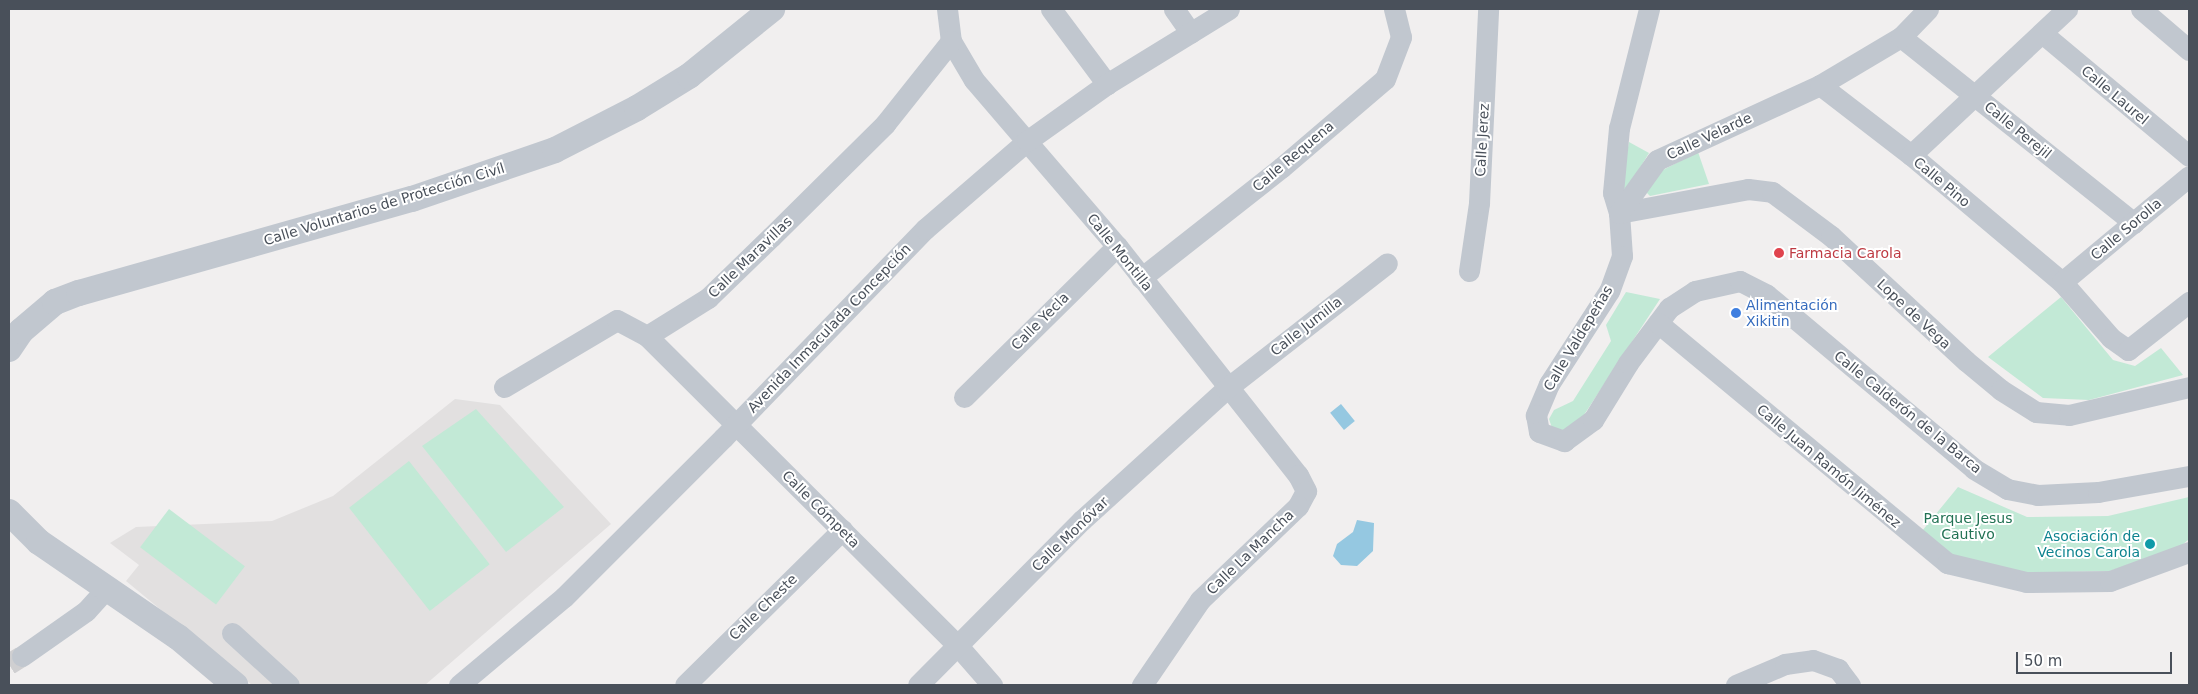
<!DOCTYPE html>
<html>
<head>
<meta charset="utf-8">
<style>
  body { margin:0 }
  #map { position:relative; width:2198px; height:694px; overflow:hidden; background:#f1efef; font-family:"DejaVu Sans",sans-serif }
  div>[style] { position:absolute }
  .education>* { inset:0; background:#e2e0e0 }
  .green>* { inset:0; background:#c2e9d6; transform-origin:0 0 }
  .water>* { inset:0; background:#95c8e1; transform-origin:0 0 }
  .minor-tunnel>* { height:21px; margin-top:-10.5px; transform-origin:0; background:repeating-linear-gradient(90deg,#cfcfd1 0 21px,transparent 0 32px) }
  .minor>* { height:21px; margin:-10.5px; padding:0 10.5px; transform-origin:10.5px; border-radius:10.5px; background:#c1c7cf }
  .tertiary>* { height:26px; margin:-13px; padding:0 13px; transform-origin:13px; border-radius:13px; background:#c1c7cf }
  .dots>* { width:14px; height:14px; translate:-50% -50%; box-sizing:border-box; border:2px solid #fff; border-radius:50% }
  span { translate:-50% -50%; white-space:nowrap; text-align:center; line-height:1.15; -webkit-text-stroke:4px #fff; paint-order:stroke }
  .street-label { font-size:14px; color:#49505a }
  .health-label { font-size:14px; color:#be3a42 }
  .left { translate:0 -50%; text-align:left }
  .shop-label { font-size:14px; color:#366cbe }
  .park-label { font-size:14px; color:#227254 }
  .culture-label { font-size:14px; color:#0d838f }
  .right { translate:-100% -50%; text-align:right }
  .frame { position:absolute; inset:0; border:10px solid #49505a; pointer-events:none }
  .scale { position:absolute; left:2016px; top:652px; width:156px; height:22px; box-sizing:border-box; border:2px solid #49505a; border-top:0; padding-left:6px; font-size:15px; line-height:18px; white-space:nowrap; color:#49505a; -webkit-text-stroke:4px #fff; paint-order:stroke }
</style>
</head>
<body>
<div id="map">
  <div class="education">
    <i style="clip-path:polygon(455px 399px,500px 405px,611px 524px,425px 685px,252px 685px,126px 581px,139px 565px,110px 543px,136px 527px,272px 521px,333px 496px)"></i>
  </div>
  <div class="green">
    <i style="clip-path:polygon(1629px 142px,1649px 153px,1625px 192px,1621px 185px)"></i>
    <i style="clip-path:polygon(1698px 152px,1709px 184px,1650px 196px,1646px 192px,1657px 173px)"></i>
    <i style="clip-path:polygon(1626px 292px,1660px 299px,1580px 421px,1563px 431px,1552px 428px,1549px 419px,1554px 410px,1573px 401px,1611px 341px,1606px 325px)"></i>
    <i style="clip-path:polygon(2061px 297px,2113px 360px,2135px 366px,2161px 348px,2183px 375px,2089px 400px,2043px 398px,1988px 357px)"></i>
    <i style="clip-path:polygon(476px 409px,564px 507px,506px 552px,422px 446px)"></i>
    <i style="left:409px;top:461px;width:131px;height:76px;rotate:52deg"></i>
    <i style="clip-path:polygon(1958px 487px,2027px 517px,2108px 516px,2189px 497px,2189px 539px,2180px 547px,2110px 571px,2023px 573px,1953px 555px,1922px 531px)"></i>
    <i style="left:169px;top:509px;width:95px;height:48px;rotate:37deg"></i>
  </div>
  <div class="water">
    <i style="left:1341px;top:404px;width:22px;height:14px;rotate:51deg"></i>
    <i style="clip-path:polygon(1357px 520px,1374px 523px,1373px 551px,1357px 566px,1341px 565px,1333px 556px,1337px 544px,1353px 532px)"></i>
  </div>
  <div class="minor-tunnel">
    <i style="left:9px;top:664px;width:15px;rotate:-32deg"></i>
  </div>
  <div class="minor">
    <i style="left:947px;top:9px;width:32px;rotate:83deg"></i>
    <i style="left:951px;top:41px;width:45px;rotate:59.5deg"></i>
    <i style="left:974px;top:80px;width:219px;rotate:49.3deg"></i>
    <i style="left:1117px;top:246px;width:292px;rotate:51.7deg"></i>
    <i style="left:1298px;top:475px;width:18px;rotate:63deg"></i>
    <i style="left:1306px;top:491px;width:17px;rotate:118deg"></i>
    <i style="left:1298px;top:506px;width:136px;rotate:136.2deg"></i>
    <i style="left:1200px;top:600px;width:103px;rotate:124.3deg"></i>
    <i style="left:1051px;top:9px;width:94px;rotate:53.3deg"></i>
    <i style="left:1174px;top:9px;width:29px;rotate:55deg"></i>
    <i style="left:1649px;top:9px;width:123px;rotate:104.1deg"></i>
    <i style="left:1619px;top:128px;width:65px;rotate:95.3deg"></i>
    <i style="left:1613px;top:193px;width:21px;rotate:73deg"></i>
    <i style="left:1619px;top:213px;width:43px;rotate:86deg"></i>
    <i style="left:1622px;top:256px;width:37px;rotate:110deg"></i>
    <i style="left:1609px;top:291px;width:111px;rotate:122.8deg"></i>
    <i style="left:1549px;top:384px;width:34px;rotate:113deg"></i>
    <i style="left:1536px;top:415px;width:17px;rotate:80deg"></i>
    <i style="left:1539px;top:432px;width:27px;rotate:20deg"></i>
    <i style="left:1564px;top:441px;width:36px;rotate:-36deg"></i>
    <i style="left:1593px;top:420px;width:67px;rotate:-58.4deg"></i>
    <i style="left:1628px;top:363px;width:69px;rotate:-53.3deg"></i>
    <i style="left:1669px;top:308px;width:31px;rotate:-33deg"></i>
    <i style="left:1695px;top:291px;width:46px;rotate:-12.5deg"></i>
    <i style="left:1740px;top:281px;width:30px;rotate:27deg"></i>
    <i style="left:1767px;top:295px;width:270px;rotate:40deg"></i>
    <i style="left:1974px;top:469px;width:39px;rotate:31deg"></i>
    <i style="left:2007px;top:489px;width:32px;rotate:11deg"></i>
    <i style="left:2038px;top:495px;width:60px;rotate:-2.9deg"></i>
    <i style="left:2098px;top:492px;width:92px;rotate:-10deg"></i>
    <i style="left:2141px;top:9px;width:63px;rotate:40.5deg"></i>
    <i style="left:2042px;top:33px;width:192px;rotate:39.9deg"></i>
    <i style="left:1901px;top:37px;width:298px;rotate:38.6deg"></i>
    <i style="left:1820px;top:85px;width:115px;rotate:37.6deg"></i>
    <i style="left:1911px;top:155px;width:197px;rotate:40.1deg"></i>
    <i style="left:2062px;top:282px;width:74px;rotate:48.8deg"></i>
    <i style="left:2111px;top:338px;width:21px;rotate:35deg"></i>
    <i style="left:2128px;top:350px;width:78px;rotate:-38.2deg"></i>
    <i style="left:1911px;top:155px;width:214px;rotate:-43.1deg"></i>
    <i style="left:1619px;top:213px;width:131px;rotate:-10.5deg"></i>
    <i style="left:1748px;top:189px;width:24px;rotate:7deg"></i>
    <i style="left:1772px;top:192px;width:74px;rotate:36.7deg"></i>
    <i style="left:1831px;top:236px;width:184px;rotate:42.8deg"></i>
    <i style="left:1966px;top:361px;width:45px;rotate:39.6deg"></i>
    <i style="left:2001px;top:390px;width:41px;rotate:32.2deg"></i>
    <i style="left:2036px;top:412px;width:33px;rotate:5deg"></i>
    <i style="left:2069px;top:415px;width:123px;rotate:-13.1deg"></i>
    <i style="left:1619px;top:213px;width:65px;rotate:-54.4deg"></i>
    <i style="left:1657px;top:160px;width:179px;rotate:-24.7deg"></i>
    <i style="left:1820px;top:85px;width:94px;rotate:-30.7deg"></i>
    <i style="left:1901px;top:37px;width:39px;rotate:-46deg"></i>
    <i style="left:1469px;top:271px;width:69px;rotate:-81.6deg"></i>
    <i style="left:1479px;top:203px;width:194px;rotate:-87.3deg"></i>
    <i style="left:1141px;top:278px;width:179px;rotate:-38.2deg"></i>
    <i style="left:1282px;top:167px;width:135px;rotate:-40.5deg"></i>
    <i style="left:1385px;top:79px;width:45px;rotate:-69.1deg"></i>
    <i style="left:1401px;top:37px;width:29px;rotate:-104deg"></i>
    <i style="left:2062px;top:282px;width:165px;rotate:-39.8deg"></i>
    <i style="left:1658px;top:323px;width:376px;rotate:39.7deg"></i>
    <i style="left:1947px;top:563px;width:81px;rotate:13.5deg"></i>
    <i style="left:2026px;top:582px;width:84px;rotate:-0.7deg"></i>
    <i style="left:2110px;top:581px;width:84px;rotate:-20.2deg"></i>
    <i style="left:647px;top:336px;width:72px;rotate:-31.9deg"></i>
    <i style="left:708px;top:298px;width:88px;rotate:-44.1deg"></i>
    <i style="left:771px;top:237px;width:161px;rotate:-44.7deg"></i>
    <i style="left:885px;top:124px;width:106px;rotate:-51.5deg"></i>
    <i style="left:504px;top:387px;width:131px;rotate:-30.7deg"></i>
    <i style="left:617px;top:320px;width:34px;rotate:28deg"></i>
    <i style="left:647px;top:336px;width:439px;rotate:44.9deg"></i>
    <i style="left:958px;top:646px;width:52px;rotate:48.9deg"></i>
    <i style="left:964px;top:397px;width:215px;rotate:-44.6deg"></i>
    <i style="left:232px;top:633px;width:77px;rotate:42.4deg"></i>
    <i style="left:22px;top:656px;width:78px;rotate:-35.1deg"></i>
    <i style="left:86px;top:611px;width:31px;rotate:-48deg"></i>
    <i style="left:459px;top:685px;width:137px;rotate:-40deg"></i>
    <i style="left:564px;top:597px;width:225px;rotate:-45deg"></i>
    <i style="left:723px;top:438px;width:291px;rotate:-46deg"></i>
    <i style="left:925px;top:229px;width:135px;rotate:-40.8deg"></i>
    <i style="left:1027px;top:141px;width:98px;rotate:-35.5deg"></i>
    <i style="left:1107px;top:84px;width:143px;rotate:-31.6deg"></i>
    <i style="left:685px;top:685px;width:221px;rotate:-44.6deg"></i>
    <i style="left:918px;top:685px;width:233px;rotate:-45.2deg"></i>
    <i style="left:1082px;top:520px;width:195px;rotate:-42.3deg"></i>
    <i style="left:1226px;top:389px;width:204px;rotate:-38deg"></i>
    <i style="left:1736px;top:685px;width:53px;rotate:-23.2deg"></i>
    <i style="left:1785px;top:664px;width:28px;rotate:-8deg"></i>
    <i style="left:1813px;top:660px;width:27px;rotate:20deg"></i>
    <i style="left:1838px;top:669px;width:20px;rotate:53deg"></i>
  </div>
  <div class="tertiary">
    <i style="left:9px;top:349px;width:22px;rotate:-56deg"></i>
    <i style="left:21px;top:331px;width:45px;rotate:-40.5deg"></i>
    <i style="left:55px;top:302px;width:26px;rotate:-21deg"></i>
    <i style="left:79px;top:293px;width:346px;rotate:-15.8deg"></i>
    <i style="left:412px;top:199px;width:151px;rotate:-18.9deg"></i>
    <i style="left:555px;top:150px;width:92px;rotate:-27.1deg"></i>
    <i style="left:637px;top:108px;width:61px;rotate:-31.6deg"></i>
    <i style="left:689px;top:76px;width:107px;rotate:-38.9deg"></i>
    <i style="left:9px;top:512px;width:42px;rotate:45deg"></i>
    <i style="left:39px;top:542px;width:168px;rotate:34.4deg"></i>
    <i style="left:178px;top:637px;width:75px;rotate:40.1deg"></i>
  </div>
  <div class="dots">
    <i style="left:1779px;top:253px;background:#e0444e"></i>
    <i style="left:1736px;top:313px;background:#3f7fe0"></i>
    <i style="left:2150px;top:544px;background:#0f9aa8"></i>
  </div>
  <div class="street-label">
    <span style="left:2115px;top:95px;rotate:40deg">Calle Laurel</span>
    <span style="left:2018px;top:130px;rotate:39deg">Calle Perejil</span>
    <span style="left:1709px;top:136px;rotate:-25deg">Calle Velarde</span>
    <span style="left:1482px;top:140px;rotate:-87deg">Calle Jerez</span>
    <span style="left:1293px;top:156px;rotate:-40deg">Calle Requena</span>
    <span style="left:1942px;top:182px;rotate:40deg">Calle Pino</span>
    <span style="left:384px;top:204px;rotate:-17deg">Calle Voluntarios de Protección Civíl</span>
    <span style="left:2126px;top:229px;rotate:-40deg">Calle Sorolla</span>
    <span style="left:1120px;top:252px;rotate:51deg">Calle Montilla</span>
    <span style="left:750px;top:257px;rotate:-44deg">Calle Maravillas</span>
    <span style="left:1914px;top:314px;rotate:43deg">Lope de Vega</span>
    <span style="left:1040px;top:321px;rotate:-45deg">Calle Yecla</span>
    <span style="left:1306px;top:326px;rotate:-38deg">Calle Jumilla</span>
    <span style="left:829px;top:328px;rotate:-46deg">Avenida Inmaculada Concepción</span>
    <span style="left:1578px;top:338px;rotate:-59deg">Calle Valdepeñas</span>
    <span style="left:1908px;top:412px;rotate:39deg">Calle Calderón de la Barca</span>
    <span style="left:1829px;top:466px;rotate:40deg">Calle Juan Ramón Jiménez</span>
    <span style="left:821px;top:509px;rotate:45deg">Calle Cómpeta</span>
    <span style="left:1070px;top:534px;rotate:-44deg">Calle Monóvar</span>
    <span style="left:1250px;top:552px;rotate:-44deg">Calle La Mancha</span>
    <span style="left:763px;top:607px;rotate:-44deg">Calle Cheste</span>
  </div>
  <div class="health-label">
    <span class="left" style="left:1789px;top:253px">Farmacia Carola</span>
  </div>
  <div class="shop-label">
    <span class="left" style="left:1746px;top:313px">Alimentación<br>Xikitin</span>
  </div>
  <div class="park-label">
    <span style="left:1968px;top:526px">Parque Jesus<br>Cautivo</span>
  </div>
  <div class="culture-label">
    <span class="right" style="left:2140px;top:544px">Asociación de<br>Vecinos Carola</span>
  </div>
  <div class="frame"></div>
  <div class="scale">50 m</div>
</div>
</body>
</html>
